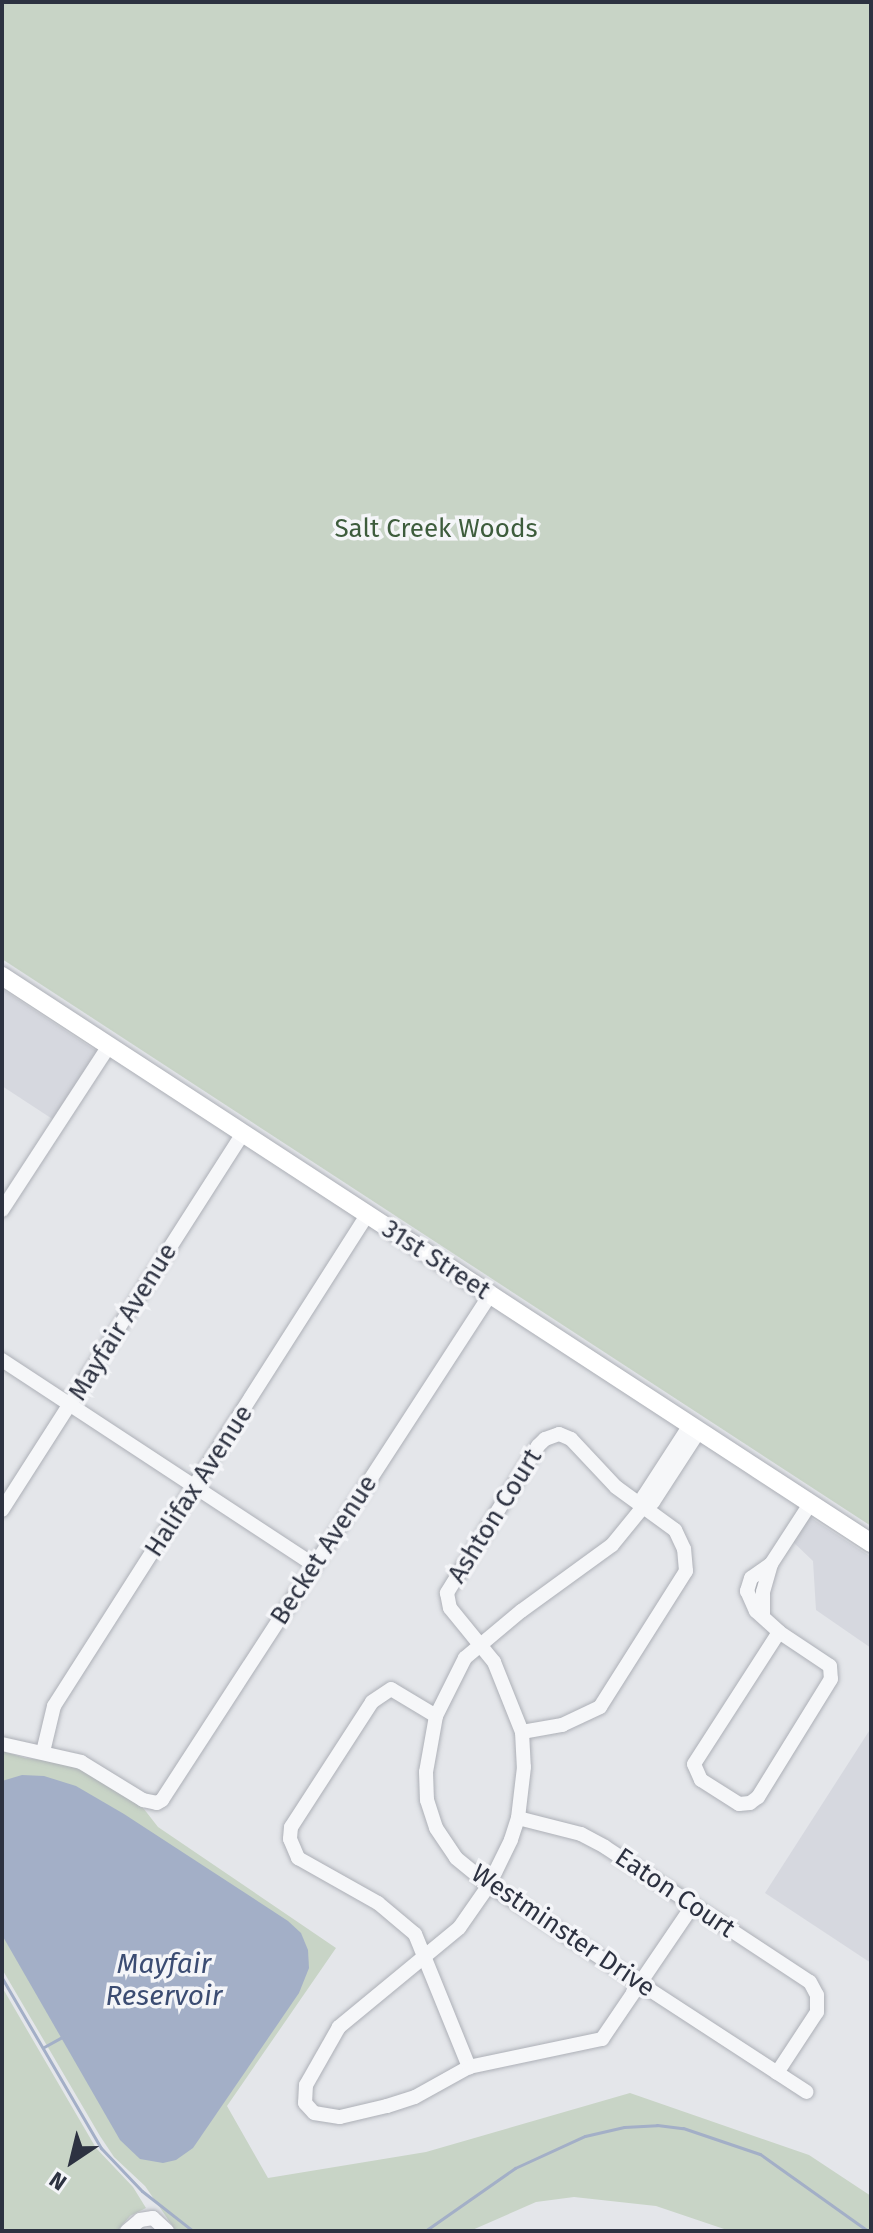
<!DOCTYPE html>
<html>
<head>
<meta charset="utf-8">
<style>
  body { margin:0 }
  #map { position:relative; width:873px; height:2233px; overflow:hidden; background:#e4e6ea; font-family:"Fira Sans",sans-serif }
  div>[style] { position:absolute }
  .built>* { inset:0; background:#d6d8df }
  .green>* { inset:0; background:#c8d4c6 }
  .water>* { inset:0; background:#a3afc7 }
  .stream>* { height:3px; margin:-1.5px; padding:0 1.5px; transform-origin:1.5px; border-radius:1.5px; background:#a3afc7 }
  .roads { filter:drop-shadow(0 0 2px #adb0b7) drop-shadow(0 0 2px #adb0b7) }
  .minor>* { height:14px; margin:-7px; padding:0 7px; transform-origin:7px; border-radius:7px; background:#f6f7f9 }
  .major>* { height:18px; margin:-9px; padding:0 9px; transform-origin:9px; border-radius:9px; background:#fff }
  span { translate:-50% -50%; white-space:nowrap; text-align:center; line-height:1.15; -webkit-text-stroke:7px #f4f5f8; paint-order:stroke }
  .park-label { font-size:26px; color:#3d5c3c }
  .street-label { font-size:26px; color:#2d3241 }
  .water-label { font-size:28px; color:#3b4c72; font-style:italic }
  .frame { position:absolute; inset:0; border:4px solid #2d3241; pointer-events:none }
  .north { position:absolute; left:32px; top:2121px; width:80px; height:80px; -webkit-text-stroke:6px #f4f5f8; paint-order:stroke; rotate:215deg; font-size:22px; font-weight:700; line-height:32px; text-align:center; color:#2d3241 }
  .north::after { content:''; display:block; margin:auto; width:28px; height:36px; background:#2d3241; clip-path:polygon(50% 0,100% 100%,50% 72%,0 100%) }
</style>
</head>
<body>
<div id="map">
  <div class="built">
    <i style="clip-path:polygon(2px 989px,104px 1056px,60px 1124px,2px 1086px)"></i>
    <i style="clip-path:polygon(805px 1514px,871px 1557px,871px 1648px,816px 1610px,813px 1561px,790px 1539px)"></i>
    <i style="clip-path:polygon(871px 1728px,871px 1963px,765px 1893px)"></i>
  </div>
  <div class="green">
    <i style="clip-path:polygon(2px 2px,871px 2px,871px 1526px,2px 959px)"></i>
    <i style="clip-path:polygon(2px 1751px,25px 1758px,60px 1762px,88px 1773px,144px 1809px,158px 1827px,336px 1948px,227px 2106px,268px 2178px,426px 2152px,630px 2093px,809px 2155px,871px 2196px,871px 2231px,730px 2231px,656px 2206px,574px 2197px,536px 2202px,470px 2231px,176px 2231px,145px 2186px,114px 2157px,100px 2136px,2px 1969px)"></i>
    <i style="clip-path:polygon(2px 1987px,96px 2148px,133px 2187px,146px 2208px,130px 2216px,117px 2231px,2px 2231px)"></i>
  </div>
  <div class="water">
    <i style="clip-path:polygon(22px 1775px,44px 1776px,76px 1786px,124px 1814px,288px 1921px,301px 1933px,308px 1950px,309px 1968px,299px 1993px,193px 2148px,176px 2160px,163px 2163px,140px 2159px,120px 2140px,2px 1935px,2px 1781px)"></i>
  </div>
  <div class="stream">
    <i style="left:2px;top:1978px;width:197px;rotate:59.8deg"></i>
    <i style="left:101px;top:2148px;width:59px;rotate:46.4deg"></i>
    <i style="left:142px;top:2191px;width:65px;rotate:38.1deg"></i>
    <i style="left:44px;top:2047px;width:21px;rotate:-29deg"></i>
    <i style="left:425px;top:2231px;width:110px;rotate:-35deg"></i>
    <i style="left:515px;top:2168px;width:77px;rotate:-24.6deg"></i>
    <i style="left:585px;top:2136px;width:40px;rotate:-13deg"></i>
    <i style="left:624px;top:2127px;width:33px;rotate:-3deg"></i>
    <i style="left:657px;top:2125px;width:26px;rotate:7deg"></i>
    <i style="left:683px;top:2128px;width:81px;rotate:18.7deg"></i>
    <i style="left:760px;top:2154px;width:133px;rotate:35.5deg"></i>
  </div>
  <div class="roads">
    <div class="minor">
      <i style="left:2px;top:1210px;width:196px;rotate:-56.9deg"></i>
      <i style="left:2px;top:1360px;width:373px;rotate:33.3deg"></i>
      <i style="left:690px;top:1425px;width:85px;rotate:122.9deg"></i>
      <i style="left:644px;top:1496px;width:11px;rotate:95deg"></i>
      <i style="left:643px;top:1507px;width:49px;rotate:129.2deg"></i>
      <i style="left:612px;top:1545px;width:112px;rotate:144deg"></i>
      <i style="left:521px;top:1611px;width:73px;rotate:140deg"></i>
      <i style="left:465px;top:1658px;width:65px;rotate:116.6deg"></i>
      <i style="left:436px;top:1716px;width:57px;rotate:100.1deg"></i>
      <i style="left:426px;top:1772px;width:28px;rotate:88deg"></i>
      <i style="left:427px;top:1800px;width:29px;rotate:72deg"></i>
      <i style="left:436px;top:1828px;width:36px;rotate:56deg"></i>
      <i style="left:456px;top:1858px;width:43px;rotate:39.3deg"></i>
      <i style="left:489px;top:1885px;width:379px;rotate:33.1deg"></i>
      <i style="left:643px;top:1507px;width:11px;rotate:-27deg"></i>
      <i style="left:653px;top:1502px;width:85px;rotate:-57.1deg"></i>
      <i style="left:2px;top:1510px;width:447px;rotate:-57.4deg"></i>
      <i style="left:771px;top:1564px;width:24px;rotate:145deg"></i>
      <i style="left:751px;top:1578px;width:14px;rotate:107deg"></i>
      <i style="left:747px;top:1591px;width:22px;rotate:66deg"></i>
      <i style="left:756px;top:1611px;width:31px;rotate:42deg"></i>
      <i style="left:763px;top:1615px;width:23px;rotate:-90deg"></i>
      <i style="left:763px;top:1592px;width:29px;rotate:-74deg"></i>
      <i style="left:771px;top:1564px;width:72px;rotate:-57deg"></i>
      <i style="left:779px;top:1632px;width:61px;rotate:33.7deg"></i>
      <i style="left:830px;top:1666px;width:13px;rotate:86deg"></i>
      <i style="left:831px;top:1679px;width:139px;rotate:121.7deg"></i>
      <i style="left:758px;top:1797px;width:10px;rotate:143deg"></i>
      <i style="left:750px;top:1803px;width:11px;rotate:175deg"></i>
      <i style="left:739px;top:1804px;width:45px;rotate:-147.7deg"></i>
      <i style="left:701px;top:1780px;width:17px;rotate:-114deg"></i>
      <i style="left:694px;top:1764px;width:157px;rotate:-57.2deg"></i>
      <i style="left:436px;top:1716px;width:52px;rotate:-149deg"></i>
      <i style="left:391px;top:1689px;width:23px;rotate:146deg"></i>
      <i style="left:372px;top:1702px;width:149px;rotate:122.9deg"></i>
      <i style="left:291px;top:1827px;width:12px;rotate:95deg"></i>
      <i style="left:290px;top:1839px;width:21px;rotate:67deg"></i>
      <i style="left:298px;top:1858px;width:92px;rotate:29.4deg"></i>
      <i style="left:378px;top:1903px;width:48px;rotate:40deg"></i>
      <i style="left:415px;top:1934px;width:144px;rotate:67.9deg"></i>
      <i style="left:522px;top:1732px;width:41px;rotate:-9.9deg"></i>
      <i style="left:562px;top:1725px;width:42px;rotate:-25.3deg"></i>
      <i style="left:600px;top:1707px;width:161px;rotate:-57.7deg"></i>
      <i style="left:686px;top:1571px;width:22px;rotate:-95deg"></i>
      <i style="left:684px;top:1549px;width:21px;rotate:-115deg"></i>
      <i style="left:675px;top:1530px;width:73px;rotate:-143.9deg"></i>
      <i style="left:616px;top:1487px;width:66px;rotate:-133.2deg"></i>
      <i style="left:571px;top:1439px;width:13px;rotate:-157deg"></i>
      <i style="left:559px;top:1434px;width:15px;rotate:160deg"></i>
      <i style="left:545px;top:1439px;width:10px;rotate:135deg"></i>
      <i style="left:538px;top:1446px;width:173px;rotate:121.8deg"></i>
      <i style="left:447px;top:1593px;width:15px;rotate:79deg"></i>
      <i style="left:450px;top:1608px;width:70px;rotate:50.8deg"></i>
      <i style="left:494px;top:1662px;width:75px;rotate:68.2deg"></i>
      <i style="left:522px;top:1732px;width:35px;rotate:87deg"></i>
      <i style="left:524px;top:1767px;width:51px;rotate:96.7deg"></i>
      <i style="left:518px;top:1818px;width:23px;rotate:108deg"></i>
      <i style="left:511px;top:1840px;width:50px;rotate:116.1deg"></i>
      <i style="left:489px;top:1885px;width:52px;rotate:124.9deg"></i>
      <i style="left:459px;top:1928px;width:156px;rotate:140.5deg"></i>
      <i style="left:339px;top:2027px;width:67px;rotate:119.6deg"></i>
      <i style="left:306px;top:2085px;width:18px;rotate:93deg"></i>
      <i style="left:305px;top:2103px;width:13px;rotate:48deg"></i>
      <i style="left:314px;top:2113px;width:26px;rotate:9deg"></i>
      <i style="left:340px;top:2117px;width:48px;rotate:-13.2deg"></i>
      <i style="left:387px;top:2106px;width:29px;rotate:-18deg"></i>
      <i style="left:415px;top:2097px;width:62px;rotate:-29.1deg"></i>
      <i style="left:469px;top:2067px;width:136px;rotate:-11.9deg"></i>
      <i style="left:602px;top:2039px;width:162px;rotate:-55.8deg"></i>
      <i style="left:2px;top:1744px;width:81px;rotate:12.8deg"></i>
      <i style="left:81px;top:1762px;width:73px;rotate:31.5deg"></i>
      <i style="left:143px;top:1800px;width:14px;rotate:12deg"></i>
      <i style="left:157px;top:1803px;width:6px;rotate:-31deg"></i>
      <i style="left:162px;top:1800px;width:602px;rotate:-57deg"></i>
      <i style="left:43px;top:1752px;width:47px;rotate:-76.6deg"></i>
      <i style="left:54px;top:1706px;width:582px;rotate:-57.48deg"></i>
      <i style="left:518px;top:1818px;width:65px;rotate:14.3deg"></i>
      <i style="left:581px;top:1834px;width:27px;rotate:28deg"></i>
      <i style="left:605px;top:1847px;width:245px;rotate:33.4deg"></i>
      <i style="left:810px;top:1982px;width:15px;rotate:62deg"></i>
      <i style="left:817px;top:1995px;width:17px;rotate:90deg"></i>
      <i style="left:817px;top:2012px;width:73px;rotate:123.3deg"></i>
      <i style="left:127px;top:2231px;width:17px;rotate:-40deg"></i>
      <i style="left:140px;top:2220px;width:13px;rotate:-9deg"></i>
      <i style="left:153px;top:2218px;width:19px;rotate:43deg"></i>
    </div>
    <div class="major">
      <i style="left:2px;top:976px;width:1038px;rotate:33.12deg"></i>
    </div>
  </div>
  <div class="park-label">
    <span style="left:436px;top:529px">Salt Creek Woods</span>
  </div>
  <div class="street-label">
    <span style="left:436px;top:1260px;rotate:33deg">31st Street</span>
    <span style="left:123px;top:1322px;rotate:-58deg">Mayfair Avenue</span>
    <span style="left:199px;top:1481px;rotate:-57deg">Halifax Avenue</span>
    <span style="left:495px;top:1516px;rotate:-58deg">Ashton Court</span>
    <span style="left:324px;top:1550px;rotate:-57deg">Becket Avenue</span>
    <span style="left:675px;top:1893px;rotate:34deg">Eaton Court</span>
    <span style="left:563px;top:1931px;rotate:34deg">Westminster Drive</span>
  </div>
  <div class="water-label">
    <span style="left:164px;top:1980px">Mayfair<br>Reservoir</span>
  </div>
  <div class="frame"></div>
  <div class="north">N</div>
</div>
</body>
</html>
